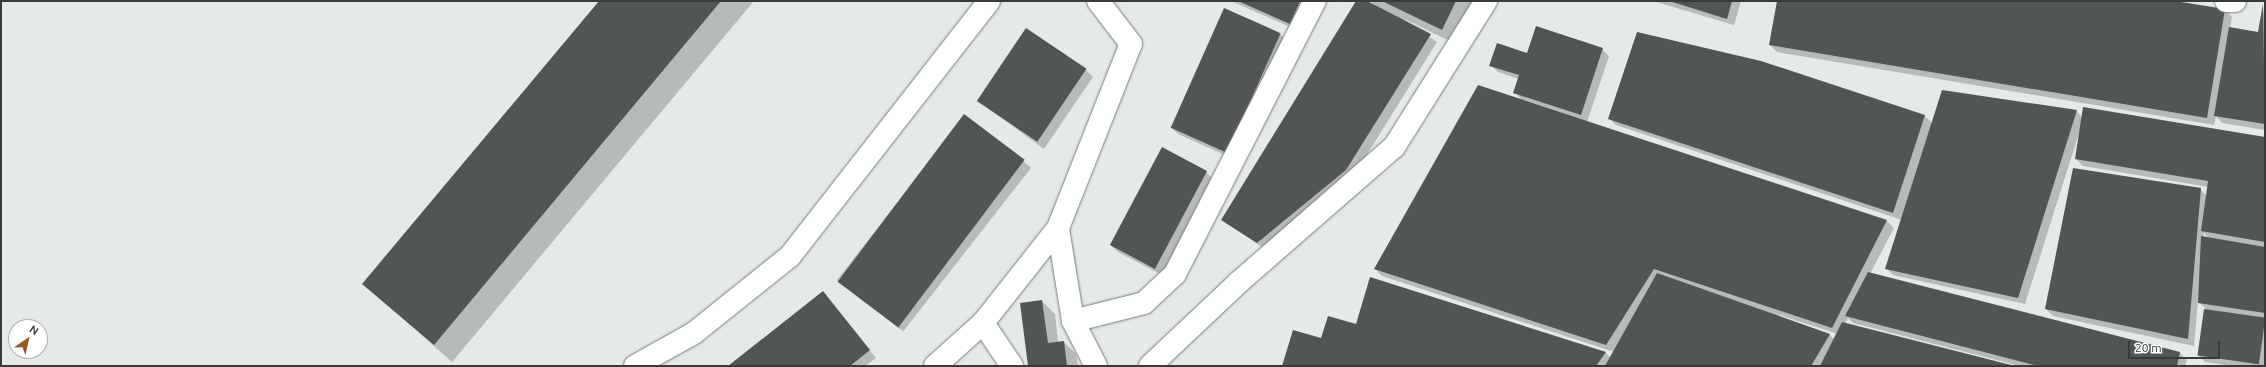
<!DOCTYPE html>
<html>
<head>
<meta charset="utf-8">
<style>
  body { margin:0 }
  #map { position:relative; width:2266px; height:367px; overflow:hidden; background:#e4e9e9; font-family:Ubuntu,sans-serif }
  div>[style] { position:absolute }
  .shadow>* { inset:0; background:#0003; transform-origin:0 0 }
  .building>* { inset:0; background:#525556; transform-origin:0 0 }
  .roads { filter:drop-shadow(0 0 1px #777b7c) drop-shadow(0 0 1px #777b7c) }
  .minor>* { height:22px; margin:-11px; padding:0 11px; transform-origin:11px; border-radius:11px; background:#fff }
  span { translate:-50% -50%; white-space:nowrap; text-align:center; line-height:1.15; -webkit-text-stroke:4px #fff; paint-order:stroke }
  .frame { position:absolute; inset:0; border:2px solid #393a3b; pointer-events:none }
  .north { position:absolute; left:8px; top:319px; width:40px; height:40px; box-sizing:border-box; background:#fff; border:1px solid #b0b0b1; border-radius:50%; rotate:34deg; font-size:11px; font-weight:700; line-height:16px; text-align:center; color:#393a3b }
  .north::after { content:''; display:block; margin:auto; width:14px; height:18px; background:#96591d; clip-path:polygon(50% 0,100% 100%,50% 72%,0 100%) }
  .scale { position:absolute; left:2128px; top:341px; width:92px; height:18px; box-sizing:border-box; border:2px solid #393a3b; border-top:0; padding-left:5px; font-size:12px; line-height:14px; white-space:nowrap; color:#393a3b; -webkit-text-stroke:3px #fff; paint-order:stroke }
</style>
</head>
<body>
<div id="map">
  <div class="shadow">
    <i style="clip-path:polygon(600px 1px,754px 1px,452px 362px,364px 284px)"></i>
    <i style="clip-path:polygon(1231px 1px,1310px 1px,1297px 30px)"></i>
    <i style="clip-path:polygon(1357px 1px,1374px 5px,1370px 1px,1480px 1px,1458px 45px,1402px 18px,1437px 42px,1353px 177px,1265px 249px,1222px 220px)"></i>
    <i style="clip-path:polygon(1653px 1px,1741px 1px,1734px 25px)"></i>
    <i style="clip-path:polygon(1778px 1px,2169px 1px,2225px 10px,2232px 17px,2230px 28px,2259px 33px,2265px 5px,2265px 130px,2222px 123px,2216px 116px,2214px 125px,1777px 52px,1770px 45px)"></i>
    <i style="clip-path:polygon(1280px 34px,1287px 41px,1234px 159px,1178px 134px,1171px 127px)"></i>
    <i style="clip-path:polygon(evenodd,1602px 49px,1609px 56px,1587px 122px,1887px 221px,1894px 228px,1870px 274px,2180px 353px,2187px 360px,2185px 366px,2020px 366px,1853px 323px,1848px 318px,1845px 324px,2009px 366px,1283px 366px,1322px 340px,1357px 325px,1605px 352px,1611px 358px,1614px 352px,1382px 276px,1375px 269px,1523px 101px,1515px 93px,1519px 79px,1498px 72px,1491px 65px,1528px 54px,1602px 49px,1773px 313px,1838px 334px,1835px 340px,1829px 334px,1773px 313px)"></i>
    <i style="clip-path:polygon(1086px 70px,1093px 77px,1044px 149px,978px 101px)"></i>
    <i style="clip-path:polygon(evenodd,2076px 111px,2083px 118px,2265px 138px,2265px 366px,2231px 366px,2205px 362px,2198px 355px,2207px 310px,2198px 301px,2194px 346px,2053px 316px,2046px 309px,2200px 189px,2207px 196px,2209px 187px,2083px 166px,2076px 159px,2080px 130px,2025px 304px,1893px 275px,1886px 268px,1902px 220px,1616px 125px,1609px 118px,1925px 116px,1932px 123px,2076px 111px,2204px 233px,2208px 238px,2204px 237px,2204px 233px)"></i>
    <i style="left:965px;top:116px;width:84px;height:208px;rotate:38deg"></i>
    <i style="clip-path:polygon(1206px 172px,1213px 179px,1162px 275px,1118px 252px,1111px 245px)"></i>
    <i style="clip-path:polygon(823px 293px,876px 358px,865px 366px,730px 366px)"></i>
    <i style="clip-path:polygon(1042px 301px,1055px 314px,1058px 342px,1064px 342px,1076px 354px,1078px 366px,1029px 366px)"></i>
  </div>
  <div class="building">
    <i style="clip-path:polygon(599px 1px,721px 1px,434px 345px,362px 284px)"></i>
    <i style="clip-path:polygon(1238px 1px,1300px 1px,1290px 24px)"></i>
    <i style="clip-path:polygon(1356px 1px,1367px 1px,1431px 34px,1346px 170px,1257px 243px,1221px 220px)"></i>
    <i style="clip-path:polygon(1382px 1px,1456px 1px,1442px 30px)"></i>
    <i style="clip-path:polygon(1669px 1px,1732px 1px,1727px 19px)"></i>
    <i style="clip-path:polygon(1777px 1px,2175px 1px,2225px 9px,2207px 118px,1769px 45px)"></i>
    <i style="clip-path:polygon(2263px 4px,2265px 124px,2214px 116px,2229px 27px,2258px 32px)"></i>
    <i style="left:1224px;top:8px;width:62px;height:131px;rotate:24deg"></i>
    <i style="clip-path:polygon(1536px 26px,1603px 48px,1581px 115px,1513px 93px,1519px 75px,1489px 66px,1497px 43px,1527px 53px)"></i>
    <i style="left:1026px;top:28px;width:73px;height:88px;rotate:34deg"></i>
    <i style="clip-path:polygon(1637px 32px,1761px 61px,1925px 115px,1893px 213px,1608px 119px)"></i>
    <i style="clip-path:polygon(1478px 85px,1887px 220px,1832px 328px,1654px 269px,1606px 345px,1374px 269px)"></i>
    <i style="clip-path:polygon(1942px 90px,2077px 110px,2018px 298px,1885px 269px)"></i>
    <i style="clip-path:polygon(2083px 107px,2265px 137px,2265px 242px,2201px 231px,2208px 181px,2075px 159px)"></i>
    <i style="left:964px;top:114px;width:76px;height:210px;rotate:37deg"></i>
    <i style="left:1162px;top:147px;width:51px;height:111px;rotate:28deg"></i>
    <i style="clip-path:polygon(2073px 168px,2201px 188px,2188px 339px,2045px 309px)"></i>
    <i style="clip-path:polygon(2201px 236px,2265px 247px,2265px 313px,2198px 303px)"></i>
    <i style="clip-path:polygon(1868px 272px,2180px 352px,2177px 366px,2038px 366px,1845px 316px)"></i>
    <i style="clip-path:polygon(1657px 273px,1830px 334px,1811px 366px,1605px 366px)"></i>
    <i style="clip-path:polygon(1370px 277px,1606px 352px,1596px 366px,1282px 366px,1293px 330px,1321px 338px,1328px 316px,1356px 324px)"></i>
    <i style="clip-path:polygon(823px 291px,870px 350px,850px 366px,728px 366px)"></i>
    <i style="clip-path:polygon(1042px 300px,1048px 343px,1064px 341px,1067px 366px,1028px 366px,1020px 303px)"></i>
    <i style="left:2204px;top:309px;width:62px;height:47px;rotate:8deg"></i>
    <i style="clip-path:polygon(1842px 322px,2011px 365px,2011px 366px,1820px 366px)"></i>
  </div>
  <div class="roads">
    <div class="minor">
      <i style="left:2226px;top:1px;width:9px"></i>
      <i style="left:1073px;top:321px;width:73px;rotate:-14.2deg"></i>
      <i style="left:1144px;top:303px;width:42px;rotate:-43.1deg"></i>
      <i style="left:1175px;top:274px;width:307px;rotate:-62.9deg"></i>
      <i style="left:635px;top:366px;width:68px;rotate:-29.2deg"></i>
      <i style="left:694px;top:333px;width:123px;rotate:-38.7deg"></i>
      <i style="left:790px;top:256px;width:323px;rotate:-52deg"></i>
      <i style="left:935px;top:366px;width:64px;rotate:-41.9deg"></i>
      <i style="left:1012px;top:366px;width:52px;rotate:-124deg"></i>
      <i style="left:983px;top:323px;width:121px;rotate:-51.7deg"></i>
      <i style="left:1096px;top:366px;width:51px;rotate:-117.1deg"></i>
      <i style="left:1073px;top:321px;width:94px;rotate:-99.2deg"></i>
      <i style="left:1058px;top:228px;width:198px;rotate:-68.4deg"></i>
      <i style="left:1131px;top:44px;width:54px;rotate:-127.5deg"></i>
      <i style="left:1150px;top:366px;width:122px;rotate:-43.3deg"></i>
      <i style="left:1239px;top:282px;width:206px;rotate:-41.1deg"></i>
      <i style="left:1394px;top:147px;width:173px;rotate:-57.8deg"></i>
    </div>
  </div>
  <div class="frame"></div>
  <div class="north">N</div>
  <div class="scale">20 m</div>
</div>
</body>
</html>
